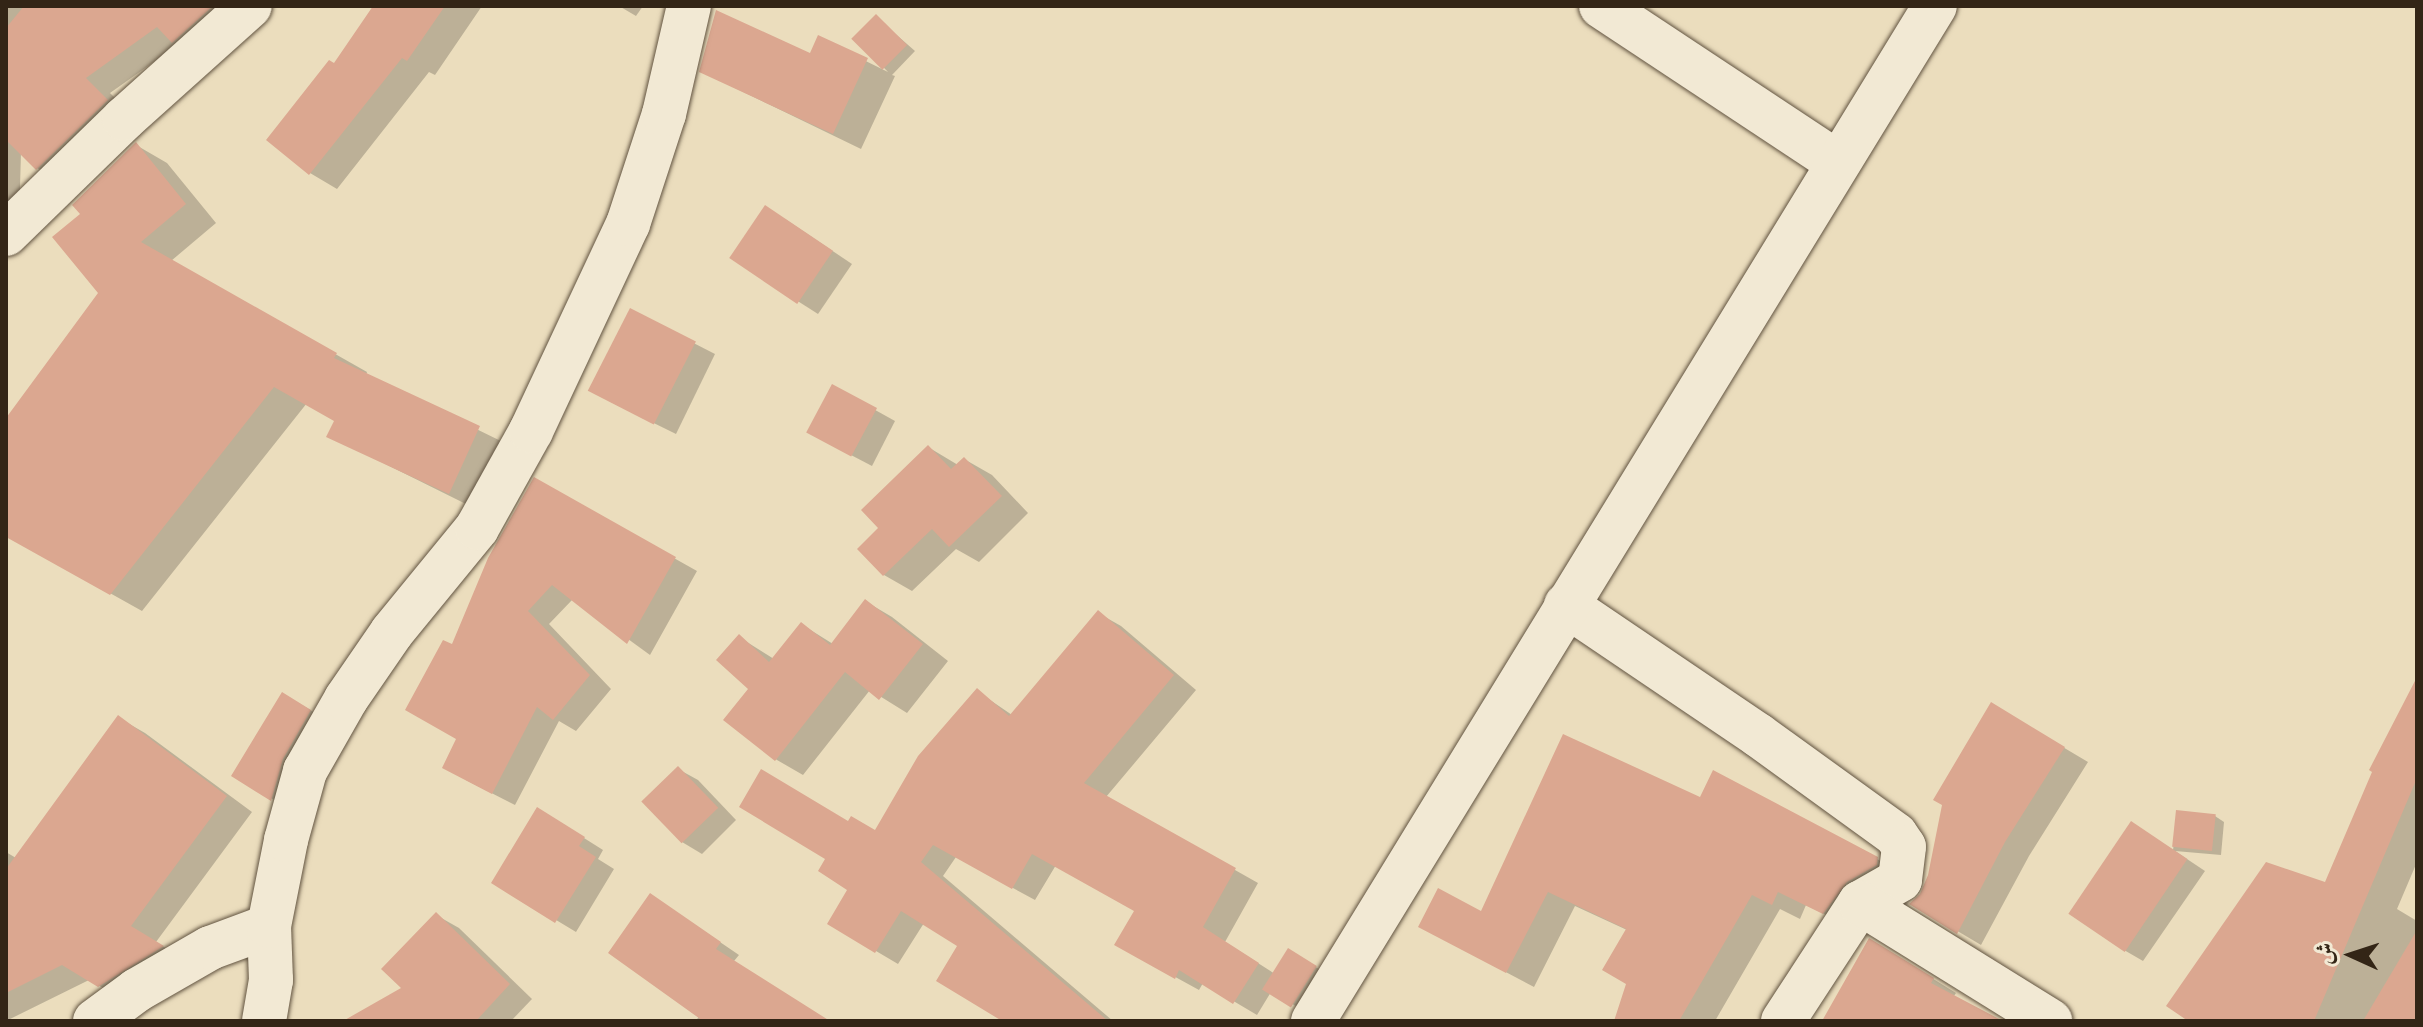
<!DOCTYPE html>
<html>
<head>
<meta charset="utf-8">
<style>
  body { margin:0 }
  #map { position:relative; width:2423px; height:1027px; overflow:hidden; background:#ebddbd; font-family:Vollkorn,Amiri,serif }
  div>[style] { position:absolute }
  .shadow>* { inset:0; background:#0003 }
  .building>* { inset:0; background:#dba790; transform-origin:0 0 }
  .roads { filter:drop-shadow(0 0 2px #615340) drop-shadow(0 0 2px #615340) }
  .minor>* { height:44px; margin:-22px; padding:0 22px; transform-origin:22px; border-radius:22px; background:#f2e9d4 }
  span { translate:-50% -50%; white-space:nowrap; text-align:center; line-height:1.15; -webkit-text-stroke:7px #f2e9d4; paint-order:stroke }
  .frame { position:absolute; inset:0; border:8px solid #332516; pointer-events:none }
  .north { position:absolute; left:2311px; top:915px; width:80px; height:80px; -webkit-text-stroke:6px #f2e9d4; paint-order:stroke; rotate:273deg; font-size:22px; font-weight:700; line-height:32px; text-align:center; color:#332516 }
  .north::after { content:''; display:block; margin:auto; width:28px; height:36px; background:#332516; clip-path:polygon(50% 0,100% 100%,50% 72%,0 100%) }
</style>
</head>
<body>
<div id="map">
  <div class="shadow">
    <i style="clip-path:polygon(6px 6px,254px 6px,179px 44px,110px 93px,132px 115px,63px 183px,37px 168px,21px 152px,19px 224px,6px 224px)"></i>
    <i style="clip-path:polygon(376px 6px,482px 6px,435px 75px,429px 72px,337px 189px,310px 173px,269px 140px,335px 65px)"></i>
    <i style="clip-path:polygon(619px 6px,643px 6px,636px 16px)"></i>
    <i style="clip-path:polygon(876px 17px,915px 51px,892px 75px,895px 76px,861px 149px,702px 72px,811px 56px,819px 38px,888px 72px,855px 38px)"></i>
    <i style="clip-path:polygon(136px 145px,167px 163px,216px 223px,171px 261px,367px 372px,366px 375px,511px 446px,480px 511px,329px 436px,336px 420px,307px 403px,142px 611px,6px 535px,6px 422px,101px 293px,83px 214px)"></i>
    <i style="clip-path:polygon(785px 219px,852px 264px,818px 314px,732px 259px)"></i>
    <i style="clip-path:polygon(631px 311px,715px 354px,676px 434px,611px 402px)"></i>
    <i style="clip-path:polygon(832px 386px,895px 421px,872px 466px,828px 443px)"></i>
    <i style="clip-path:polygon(928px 447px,958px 465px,964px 459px,992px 475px,1028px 513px,979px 562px,956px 549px,912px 591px,884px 575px,860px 549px,881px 528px)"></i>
    <i style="clip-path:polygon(535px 480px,697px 571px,650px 655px,573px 599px,549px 624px,611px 689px,576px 731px,559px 721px,515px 805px,466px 780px,459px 739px,453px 647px)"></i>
    <i style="clip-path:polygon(865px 601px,892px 617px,948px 661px,907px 713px,870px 690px,803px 775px,777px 760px,726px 720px,751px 688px,739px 637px,774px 659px,801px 624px,833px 644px)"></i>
    <i style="clip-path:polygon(1098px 613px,1121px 626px,1196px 690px,1106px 797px,1258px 883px,1225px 942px,1275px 974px,1288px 951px,1326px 973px,1303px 1010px,1271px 992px,1257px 1015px,1203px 983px,1199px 990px,1117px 945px,1136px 911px,1056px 865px,1035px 900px,956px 857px,943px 876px,1113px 1021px,1006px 1021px,960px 945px,924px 923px,898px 964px,876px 951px,850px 889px,849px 824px,876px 832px,977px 691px,1012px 715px)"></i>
    <i style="clip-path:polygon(2417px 681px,2417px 862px,2397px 909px,2417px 921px,2417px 1021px,2192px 1021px,2326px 884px)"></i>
    <i style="clip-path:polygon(302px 705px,330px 722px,291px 810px,234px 776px)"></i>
    <i style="clip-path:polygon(1992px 705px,2088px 762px,2029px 856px,1981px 945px,1912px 904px,1922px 896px)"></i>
    <i style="clip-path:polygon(119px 718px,145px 733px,252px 812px,156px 942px,188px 962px,126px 1001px,89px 980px,6px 1021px,6px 852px,16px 858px)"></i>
    <i style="clip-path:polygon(678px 769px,698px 780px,736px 820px,702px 854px,682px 842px)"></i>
    <i style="clip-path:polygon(1701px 800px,1877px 859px,1904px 875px,1851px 927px,1806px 905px,1800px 919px,1780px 909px,1715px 1021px,1616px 1021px,1629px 983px,1627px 930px,1575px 906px,1534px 987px,1447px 941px,1482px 914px)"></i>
    <i style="clip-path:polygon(2178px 812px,2215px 816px,2224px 822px,2221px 855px,2175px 851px,2205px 871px,2143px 961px,2124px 950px,2132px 823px,2173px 850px)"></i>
    <i style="clip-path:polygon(557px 821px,603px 850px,598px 859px,614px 869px,576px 932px,493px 882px)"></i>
    <i style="clip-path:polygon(651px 895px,739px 955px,734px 961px,825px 1021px,696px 1021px,699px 1016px)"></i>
    <i style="clip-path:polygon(436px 915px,459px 928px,532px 999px,511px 1021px,397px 1021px,404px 989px)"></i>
    <i style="clip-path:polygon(1893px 954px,1956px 993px,1954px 996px,2001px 1021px,1826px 1021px)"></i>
  </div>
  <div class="building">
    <i style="clip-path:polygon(24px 6px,213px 6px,172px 43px,157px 27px,86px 78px,108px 100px,36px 170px,6px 140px,6px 28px)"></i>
    <i style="clip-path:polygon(373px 6px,445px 6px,407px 61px,402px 58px,309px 175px,266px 140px,329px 60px,334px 63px)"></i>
    <i style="clip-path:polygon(716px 10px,810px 53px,818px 35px,868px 58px,833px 134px,699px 72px)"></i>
    <i style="left:876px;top:14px;width:44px;height:35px;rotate:45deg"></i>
    <i style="clip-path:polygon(136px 142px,186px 204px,141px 242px,337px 353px,334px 358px,480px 426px,449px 494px,326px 437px,334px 421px,274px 387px,110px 595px,6px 537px,6px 418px,98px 293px,52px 237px,80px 214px,72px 205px)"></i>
    <i style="left:765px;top:205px;width:82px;height:64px;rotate:34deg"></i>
    <i style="left:630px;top:308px;width:74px;height:93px;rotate:27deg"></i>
    <i style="left:832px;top:384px;width:51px;height:55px;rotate:28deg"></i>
    <i style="clip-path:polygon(928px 445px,951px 469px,964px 457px,1002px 496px,949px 547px,932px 529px,883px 576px,857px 549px,878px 528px,861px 510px)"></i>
    <i style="clip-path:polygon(534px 477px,676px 557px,627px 644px,552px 585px,528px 611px,590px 675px,553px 720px,537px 707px,492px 794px,442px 768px,456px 739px,405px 710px,443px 640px,452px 644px,488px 558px)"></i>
    <i style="clip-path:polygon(865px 599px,923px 644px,879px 700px,845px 672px,775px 761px,723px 720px,748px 689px,716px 660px,739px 634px,769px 662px,801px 622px,830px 645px)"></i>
    <i style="clip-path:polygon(1098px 610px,1174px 675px,1084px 783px,1236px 868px,1203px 927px,1259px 963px,1233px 1004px,1179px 970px,1175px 979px,1114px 945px,1134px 911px,1032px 854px,1012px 889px,933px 845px,921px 862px,1108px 1021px,1002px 1021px,936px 981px,957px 946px,901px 911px,875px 953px,827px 924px,847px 890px,818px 871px,825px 859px,739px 807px,761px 769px,848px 821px,851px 816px,875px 830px,918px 756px,977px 688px,1009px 716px)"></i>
    <i style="clip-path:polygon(2417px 677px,2417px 778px,2314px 1021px,2188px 1021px,2166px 1006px,2266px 862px,2325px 882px,2372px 772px,2369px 770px)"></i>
    <i style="clip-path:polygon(282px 692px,311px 710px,283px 759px,271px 801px,231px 776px)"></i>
    <i style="clip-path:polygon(1991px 702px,2065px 747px,2005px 842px,1957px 934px,1909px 904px,1920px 894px,1928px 875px,1942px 805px,1933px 800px)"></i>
    <i style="clip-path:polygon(118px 715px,227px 796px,131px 926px,164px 946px,98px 987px,62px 965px,6px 993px,6px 869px)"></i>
    <i style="clip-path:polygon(1563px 734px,1700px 797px,1713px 770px,1878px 857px,1877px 865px,1847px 882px,1823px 914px,1778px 892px,1772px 905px,1752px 895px,1679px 1021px,1614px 1021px,1626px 984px,1602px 970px,1626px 929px,1548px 892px,1506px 973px,1418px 927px,1438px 888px,1481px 911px)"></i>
    <i style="left:678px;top:766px;width:58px;height:51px;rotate:46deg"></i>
    <i style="clip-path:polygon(537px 807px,585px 837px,579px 846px,596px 857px,555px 923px,491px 883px)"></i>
    <i style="left:2176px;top:810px;width:40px;height:37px;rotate:6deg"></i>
    <i style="left:2131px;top:821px;width:68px;height:112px;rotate:34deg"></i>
    <i style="clip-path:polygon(650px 893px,721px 942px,716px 949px,830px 1021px,703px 1021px,608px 953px)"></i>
    <i style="clip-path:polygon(436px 912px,510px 984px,476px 1021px,343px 1021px,401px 988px,381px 969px)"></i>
    <i style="clip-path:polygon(2417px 930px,2417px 1021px,2363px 1021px)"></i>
    <i style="clip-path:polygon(1869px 938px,1934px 978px,1931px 983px,2003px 1021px,1822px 1021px)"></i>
    <i style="left:1288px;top:948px;width:34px;height:49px;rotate:32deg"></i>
  </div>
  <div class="roads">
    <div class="minor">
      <i style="left:1601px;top:6px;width:284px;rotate:33.5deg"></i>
      <i style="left:6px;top:234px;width:165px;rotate:-44.3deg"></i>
      <i style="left:124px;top:119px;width:169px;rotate:-41.9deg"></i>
      <i style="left:1566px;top:605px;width:232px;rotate:34.1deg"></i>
      <i style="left:1758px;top:735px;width:170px;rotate:35.9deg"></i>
      <i style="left:1896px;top:835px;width:14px;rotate:56deg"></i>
      <i style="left:1904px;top:847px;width:33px;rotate:97deg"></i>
      <i style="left:1900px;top:880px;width:46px;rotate:150.1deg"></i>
      <i style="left:95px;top:1021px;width:52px;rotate:-36.4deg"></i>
      <i style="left:137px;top:990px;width:84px;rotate:-29.9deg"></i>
      <i style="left:210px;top:948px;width:63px;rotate:-20.4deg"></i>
      <i style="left:264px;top:1021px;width:42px;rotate:-80.3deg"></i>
      <i style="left:271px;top:980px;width:54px;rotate:-92.1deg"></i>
      <i style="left:269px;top:926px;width:88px;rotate:-78.8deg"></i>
      <i style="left:286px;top:840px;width:72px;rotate:-74.6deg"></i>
      <i style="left:305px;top:771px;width:83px;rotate:-60.3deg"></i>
      <i style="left:346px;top:699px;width:81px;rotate:-55.5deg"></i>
      <i style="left:392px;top:632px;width:134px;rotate:-50.7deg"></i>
      <i style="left:477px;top:528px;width:111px;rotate:-60.9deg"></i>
      <i style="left:531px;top:431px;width:229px;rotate:-64.9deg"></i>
      <i style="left:628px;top:224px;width:116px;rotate:-71.9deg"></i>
      <i style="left:664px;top:114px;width:111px;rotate:-77deg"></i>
      <i style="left:1313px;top:1021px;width:1190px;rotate:-58.5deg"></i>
      <i style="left:1783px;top:1021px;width:141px;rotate:-56.9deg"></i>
      <i style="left:1860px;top:903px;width:224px;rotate:31.8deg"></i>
    </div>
  </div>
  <div class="frame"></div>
  <div class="north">ش</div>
</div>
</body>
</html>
